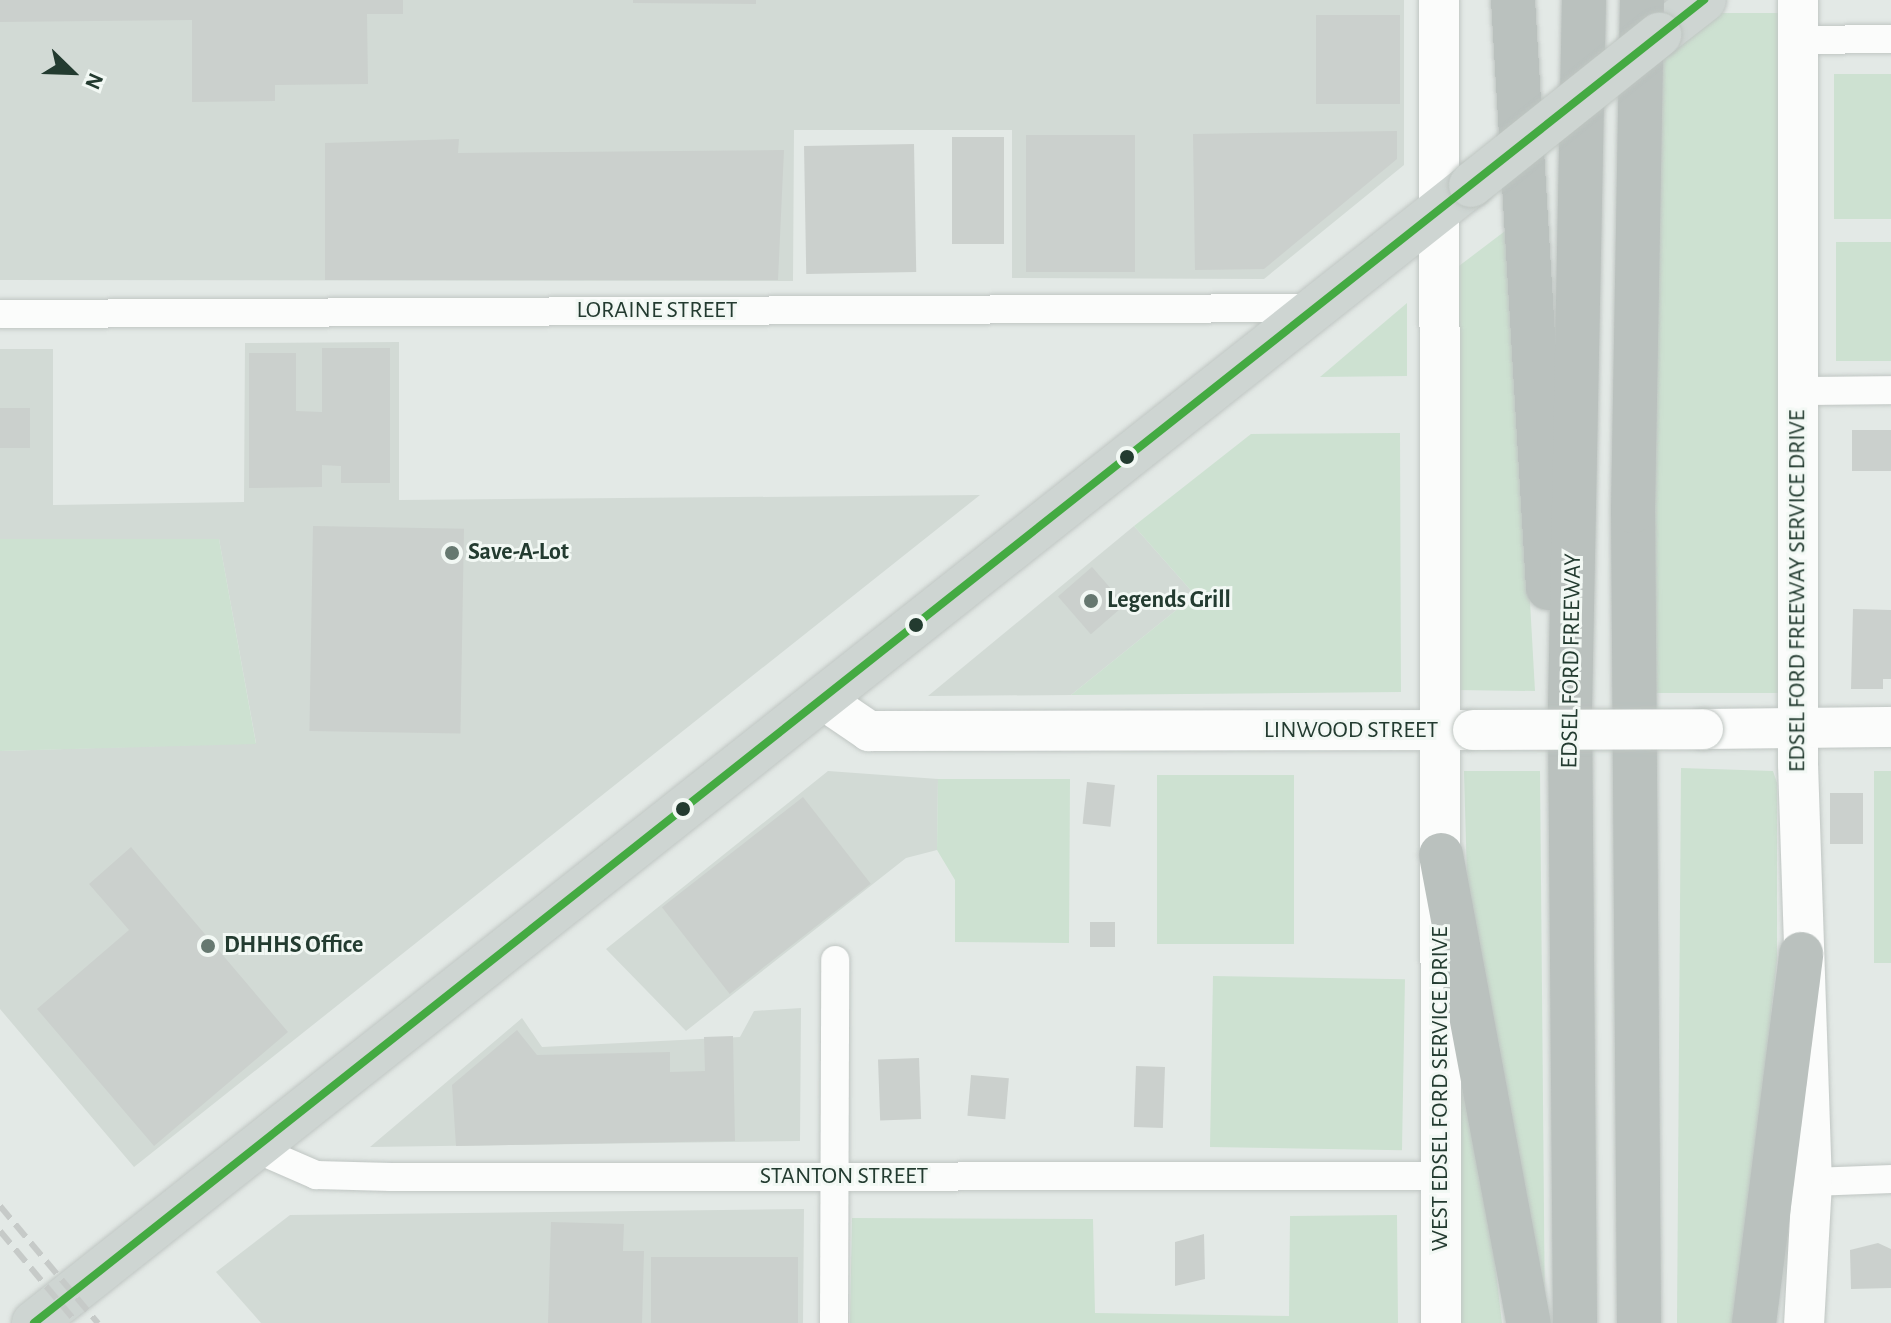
<!DOCTYPE html>
<html>
<head>
<meta charset="utf-8">
<style>
  body { margin:0 }
  #map { position:relative; width:1891px; height:1323px; overflow:hidden; background:#e3e9e6; font-family:"Alegreya Sans",sans-serif }
  div>[style] { position:absolute }
  .built>* { inset:0; background:#d2dad5 }
  .green>* { inset:0; background:#cde1d1; transform-origin:0 0 }
  .building>* { inset:0; background:#cbd0cd; transform-origin:0 0 }
  .roads { filter:drop-shadow(0 0 2px #c0c6c3) drop-shadow(0 0 2px #c0c6c3) }
  .street>* { height:28px; margin:-14px; padding:0 14px; transform-origin:14px; border-radius:14px; background:#fbfcfb }
  .secondary>* { height:40px; margin:-20px; padding:0 20px; transform-origin:20px; border-radius:20px; background:#fbfcfb }
  .primary>* { height:44px; margin:-22px; padding:0 22px; transform-origin:22px; border-radius:22px; background:#ced5d2 }
  .highway>* { height:44px; margin:-22px; padding:0 22px; transform-origin:22px; border-radius:22px; background:#bac1be }
  .rail>* { height:6px; margin-top:-3px; transform-origin:0; background:repeating-linear-gradient(90deg,#c6cac8 0 16px,transparent 0 24px) }
  .bridges { filter:drop-shadow(0 0 2px #bec5c1) drop-shadow(0 0 2px #bec5c1) }
  .secondary-bridge>* { height:40px; margin:-20px; padding:0 20px; transform-origin:20px; border-radius:20px; background:#fbfcfb }
  .primary-bridge>* { height:44px; margin:-22px; padding:0 22px; transform-origin:22px; border-radius:22px; background:#ced5d2 }
  .bus-1>* { height:8px; margin:-4px; padding:0 4px; transform-origin:4px; border-radius:4px; background:#44aa42 }
  .dots>* { width:22px; height:22px; translate:-50% -50%; box-sizing:border-box; border:4px solid #f2f8f4; border-radius:50% }
  span { translate:-50% -50%; white-space:nowrap; text-align:center; line-height:1.15; -webkit-text-stroke:6px #f2f8f4; paint-order:stroke }
  .street-label { font-size:24px; color:#233b30 }
  .poi-label { font-size:24px; color:#233b30; font-weight:700 }
  .left { translate:0 -50%; text-align:left }
  .north { position:absolute; left:32px; top:32px; width:80px; height:80px; -webkit-text-stroke:6px #f2f8f4; paint-order:stroke; rotate:113deg; font-size:22px; font-weight:700; line-height:32px; text-align:center; color:#233b30 }
  .north::after { content:''; display:block; margin:auto; width:28px; height:36px; background:#233b30; clip-path:polygon(50% 0,100% 100%,50% 72%,0 100%) }
</style>
</head>
<body>
<div id="map">
  <div class="built">
    <i style="clip-path:polygon(0 0,1404px 0,1404px 165px,1264px 279px,1012px 278px,1012px 130px,794px 130px,793px 281px,0 280px)"></i>
    <i style="clip-path:polygon(399px 342px,399px 500px,980px 495px,134px 1167px,0 1009px,0 751px,256px 743px,219px 539px,0 539px,0 349px,53px 349px,53px 505px,244px 502px,245px 343px)"></i>
    <i style="clip-path:polygon(1134px 526px,1195px 595px,1071px 695px,928px 696px)"></i>
    <i style="clip-path:polygon(828px 771px,938px 779px,937px 850px,906px 858px,686px 1031px,606px 949px)"></i>
    <i style="clip-path:polygon(801px 1008px,800px 1141px,370px 1147px,522px 1018px,542px 1047px,740px 1037px,754px 1011px)"></i>
    <i style="clip-path:polygon(804px 1209px,803px 1323px,261px 1323px,216px 1272px,290px 1215px)"></i>
  </div>
  <div class="green">
    <i style="left:1779px;top:13px;width:680px;height:130px;rotate:90deg"></i>
    <i style="left:1891px;top:74px;width:145px;height:57px;rotate:90deg"></i>
    <i style="clip-path:polygon(1509px 228px,1535px 691px,1456px 690px,1455px 269px)"></i>
    <i style="left:1891px;top:242px;width:119px;height:55px;rotate:90deg"></i>
    <i style="clip-path:polygon(1407px 303px,1407px 376px,1320px 377px)"></i>
    <i style="clip-path:polygon(1400px 433px,1401px 692px,1071px 695px,1195px 595px,1134px 526px,1251px 434px)"></i>
    <i style="clip-path:polygon(0 539px,219px 539px,256px 744px,0 751px)"></i>
    <i style="clip-path:polygon(1681px 768px,1773px 771px,1777px 783px,1777px 960px,1737px 1323px,1677px 1323px)"></i>
    <i style="clip-path:polygon(1464px 771px,1540px 771px,1545px 1323px,1468px 916px)"></i>
    <i style="left:1874px;top:771px;width:17px;height:192px"></i>
    <i style="left:1157px;top:775px;width:137px;height:169px"></i>
    <i style="clip-path:polygon(938px 779px,1070px 779px,1069px 943px,955px 942px,955px 880px,937px 850px)"></i>
    <i style="left:1213px;top:976px;width:192px;height:171px;rotate:1deg"></i>
    <i style="clip-path:polygon(1454px 1030px,1487px 1195px,1502px 1323px,1454px 1323px)"></i>
    <i style="clip-path:polygon(1397px 1215px,1398px 1323px,850px 1323px,852px 1218px,1093px 1219px,1095px 1313px,1289px 1316px,1290px 1216px)"></i>
  </div>
  <div class="building">
    <i style="clip-path:polygon(0 0,403px 0,403px 14px,367px 14px,368px 84px,275px 85px,275px 101px,192px 102px,192px 20px,0 22px)"></i>
    <i style="clip-path:polygon(633px 0,756px 0,756px 4px,633px 3px)"></i>
    <i style="left:1400px;top:15px;width:89px;height:84px;rotate:90deg"></i>
    <i style="clip-path:polygon(1397px 131px,1397px 159px,1264px 269px,1195px 270px,1193px 134px)"></i>
    <i style="left:1026px;top:135px;width:109px;height:137px"></i>
    <i style="left:952px;top:137px;width:52px;height:107px"></i>
    <i style="clip-path:polygon(459px 139px,458px 153px,784px 150px,778px 280px,325px 280px,325px 143px)"></i>
    <i style="left:914px;top:144px;width:128px;height:110px;rotate:89deg"></i>
    <i style="clip-path:polygon(322px 348px,390px 348px,390px 483px,341px 483px,341px 466px,322px 465px,322px 487px,249px 488px,249px 353px,296px 353px,296px 411px,322px 412px)"></i>
    <i style="left:0;top:408px;width:30px;height:40px"></i>
    <i style="left:1891px;top:430px;width:41px;height:39px;rotate:90deg"></i>
    <i style="left:313px;top:526px;width:151px;height:205px;rotate:1deg"></i>
    <i style="left:1092px;top:567px;width:50px;height:45px;rotate:49deg"></i>
    <i style="clip-path:polygon(1853px 609px,1891px 610px,1891px 679px,1883px 679px,1883px 689px,1851px 689px)"></i>
    <i style="left:1087px;top:782px;width:28px;height:42px;rotate:6deg"></i>
    <i style="left:1830px;top:793px;width:33px;height:51px"></i>
    <i style="left:803px;top:797px;width:110px;height:179px;rotate:52deg"></i>
    <i style="clip-path:polygon(131px 847px,288px 1032px,154px 1146px,37px 1009px,129px 930px,89px 884px)"></i>
    <i style="left:1090px;top:922px;width:25px;height:25px"></i>
    <i style="clip-path:polygon(517px 1030px,537px 1055px,670px 1052px,670px 1072px,705px 1071px,704px 1037px,733px 1036px,735px 1141px,456px 1146px,452px 1085px)"></i>
    <i style="left:919px;top:1058px;width:61px;height:41px;rotate:88deg"></i>
    <i style="left:1136px;top:1066px;width:29px;height:61px;rotate:2deg"></i>
    <i style="left:971px;top:1075px;width:38px;height:41px;rotate:5deg"></i>
    <i style="clip-path:polygon(551px 1222px,624px 1224px,623px 1251px,644px 1251px,642px 1323px,548px 1323px)"></i>
    <i style="clip-path:polygon(1204px 1234px,1205px 1279px,1175px 1286px,1175px 1242px)"></i>
    <i style="clip-path:polygon(1878px 1243px,1891px 1249px,1891px 1288px,1851px 1289px,1850px 1250px)"></i>
    <i style="left:651px;top:1257px;width:147px;height:66px"></i>
  </div>
  <div class="roads">
    <div class="street">
      <i style="left:1798px;top:40px;width:93px;rotate:-0.6deg"></i>
      <i style="left:0;top:314px;width:1315px;rotate:-0.26deg"></i>
      <i style="left:1798px;top:391px;width:93px;rotate:-0.6deg"></i>
      <i style="left:254px;top:1148px;width:68px;rotate:23.5deg"></i>
      <i style="left:316px;top:1175px;width:75px;rotate:1.5deg"></i>
      <i style="left:391px;top:1177px;width:1050px;rotate:-0.05deg"></i>
      <i style="left:1812px;top:1182px;width:79px;rotate:-2.2deg"></i>
      <i style="left:834px;top:1323px;width:363px;rotate:-89.8deg"></i>
    </div>
    <div class="secondary">
      <i style="left:1439px;top:0;width:1323px;rotate:89.91deg"></i>
      <i style="left:1798px;top:0;width:764px;rotate:90deg"></i>
      <i style="left:1798px;top:764px;width:418px;rotate:88.1deg"></i>
      <i style="left:1812px;top:1182px;width:141px;rotate:93.2deg"></i>
      <i style="left:822px;top:699px;width:57px;rotate:34.2deg"></i>
      <i style="left:869px;top:731px;width:595px;rotate:-0.1deg"></i>
      <i style="left:1703px;top:729px;width:188px;rotate:-0.6deg"></i>
    </div>
    <div class="primary">
      <i style="left:1659px;top:35px;width:57px;rotate:-37.9deg"></i>
      <i style="left:34px;top:1323px;width:1833px;rotate:-38.38deg"></i>
    </div>
    <div class="highway">
      <i style="left:1513px;top:0;width:589px;rotate:86.59deg"></i>
      <i style="left:1441px;top:855px;width:476px;rotate:79.4deg"></i>
      <i style="left:1575px;top:1323px;width:615px;rotate:-90.47deg"></i>
      <i style="left:1570px;top:708px;width:708px;rotate:-88.87deg"></i>
      <i style="left:1639px;top:1323px;width:812px;rotate:-90.42deg"></i>
      <i style="left:1633px;top:511px;width:511px;rotate:-88.99deg"></i>
      <i style="left:1754px;top:1323px;width:372px;rotate:-82.7deg"></i>
    </div>
  </div>
  <div class="rail">
    <i style="left:0;top:1206px;width:153px;rotate:50.1deg"></i>
    <i style="left:0;top:1231px;width:120px;rotate:50.1deg"></i>
  </div>
  <div class="bridges">
    <div class="secondary-bridge">
      <i style="left:1473px;top:730px;width:230px;rotate:-0.2deg"></i>
    </div>
    <div class="primary-bridge">
      <i style="left:1471px;top:185px;width:241px;rotate:-38.6deg"></i>
    </div>
  </div>
  <div class="bus-1">
    <i style="left:34px;top:1323px;width:2131px;rotate:-38.39deg"></i>
  </div>
  <div class="dots">
    <i style="left:1127px;top:457px;background:#233b30"></i>
    <i style="left:452px;top:553px;background:#667870"></i>
    <i style="left:1091px;top:601px;background:#667870"></i>
    <i style="left:916px;top:625px;background:#233b30"></i>
    <i style="left:683px;top:809px;background:#233b30"></i>
    <i style="left:208px;top:946px;background:#667870"></i>
  </div>
  <div class="street-label">
    <span style="left:657px;top:311px">LORAINE STREET</span>
    <span style="left:1798px;top:591px;rotate:-90deg">EDSEL FORD FREEWAY SERVICE DRIVE</span>
    <span style="left:1572px;top:661px;rotate:-89deg">EDSEL FORD FREEWAY</span>
    <span style="left:1351px;top:731px">LINWOOD STREET</span>
    <span style="left:1441px;top:1089px;rotate:-90deg">WEST EDSEL FORD SERVICE DRIVE</span>
    <span style="left:844px;top:1177px">STANTON STREET</span>
  </div>
  <div class="poi-label">
    <span class="left" style="left:468px;top:553px">Save-A-Lot</span>
    <span class="left" style="left:1107px;top:601px">Legends Grill</span>
    <span class="left" style="left:224px;top:946px">DHHHS Office</span>
  </div>
  <div class="north">N</div>
</div>
</body>
</html>
